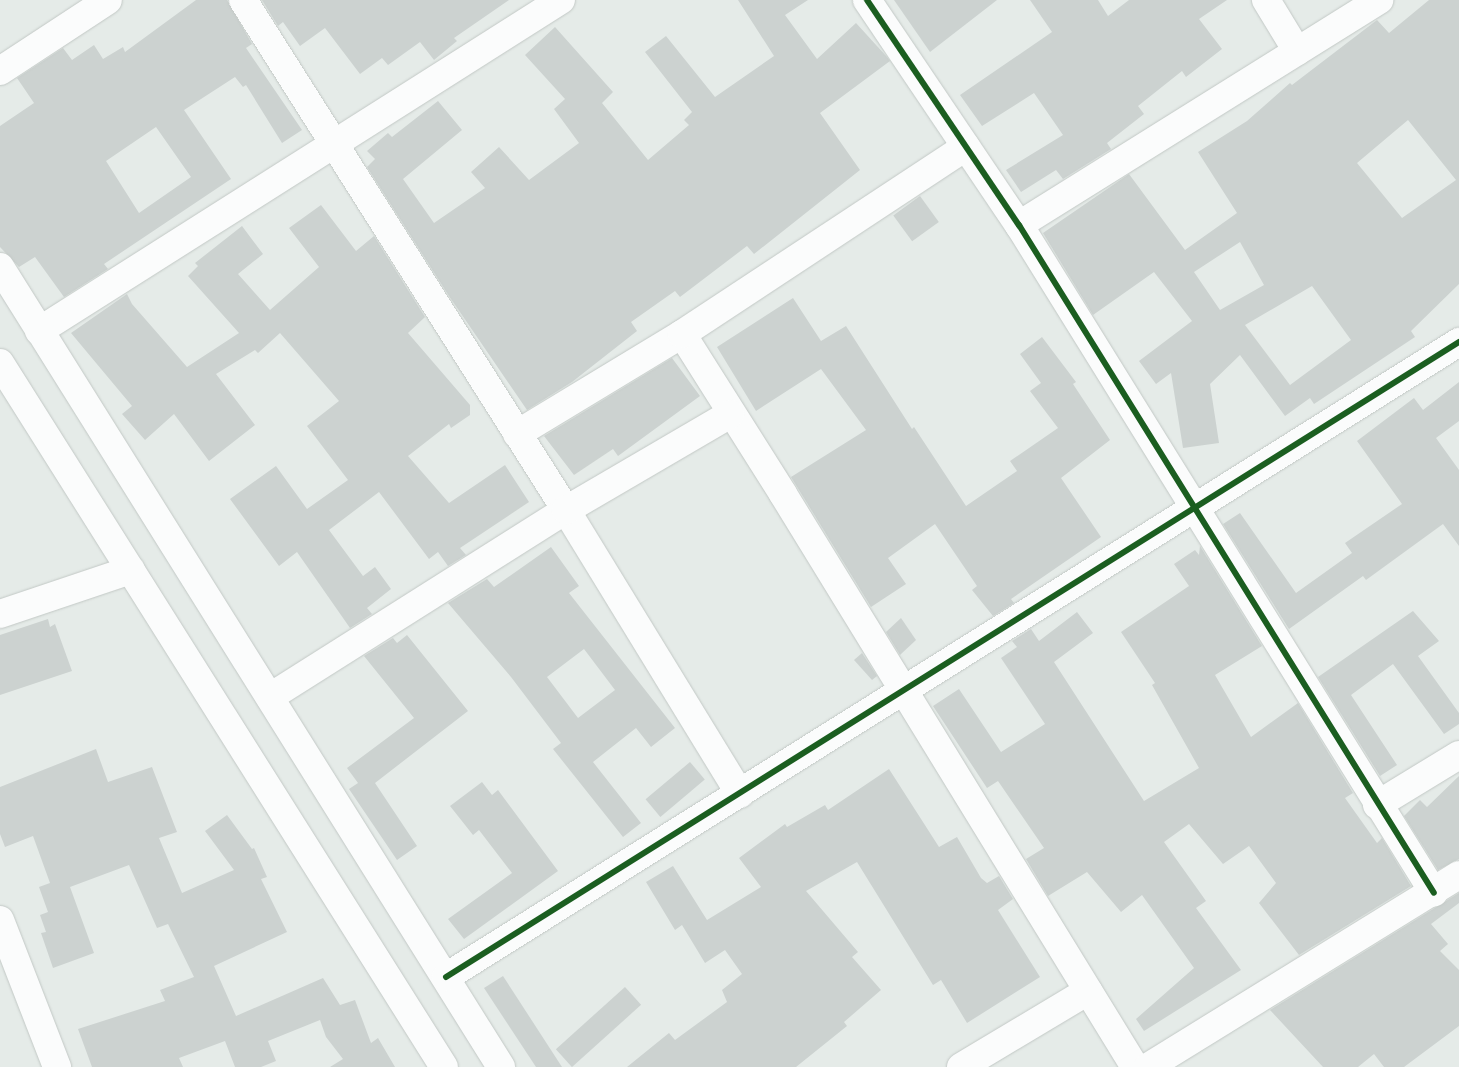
<!DOCTYPE html>
<html>
<head>
<meta charset="utf-8">
<style>
  body { margin:0 }
  #map { position:relative; width:1459px; height:1067px; overflow:hidden; background:#e5ebe8; font-family:"Alegreya Sans",sans-serif }
  div>[style] { position:absolute }
  .building>* { inset:0; background:#ccd2d0; transform-origin:0 0 }
  .roads { filter:drop-shadow(0 0 1px #c2c8c5) drop-shadow(0 0 1px #c2c8c5) }
  .minor>* { height:28px; margin:-14px; padding:0 14px; transform-origin:14px; border-radius:14px; background:#fbfcfc }
  .tertiary>* { height:28px; margin:-14px; padding:0 14px; transform-origin:14px; border-radius:14px; background:#fbfcfc }
  .cycleway>* { height:6px; margin:-3px; padding:0 3px; transform-origin:3px; border-radius:3px; background:#1b5e20 }
  span { translate:-50% -50%; white-space:nowrap; text-align:center; line-height:1.15; -webkit-text-stroke:4.5px #f3faf6; paint-order:stroke }
</style>
</head>
<body>
<div id="map">
  <div class="building">
    <i style="clip-path:polygon(evenodd,196px 0,227px 0,252px 44px,246px 48px,302px 130px,282px 143px,246px 85px,243px 87px,235px 77px,184px 110px,231px 179px,104px 264px,108px 269px,64px 297px,35px 257px,19px 267px,0 247px,0 126px,34px 103px,17px 78px,63px 48px,72px 60px,94px 45px,103px 59px,123px 47px,125px 52px,196px 0,156px 127px,191px 177px,139px 213px,106px 161px,156px 127px)"></i>
    <i style="clip-path:polygon(262px 0,509px 0,454px 38px,457px 41px,434px 60px,420px 42px,388px 65px,382px 58px,360px 74px,325px 28px,300px 46px,283px 22px,278px 26px)"></i>
    <i style="clip-path:polygon(738px 0,808px 0,785px 15px,817px 59px,856px 23px,887px 57px,890px 61px,820px 113px,860px 170px,754px 254px,747px 246px,680px 297px,675px 291px,631px 322px,637px 331px,572px 382px,527px 410px,449px 296px,367px 167px,375px 159px,367px 151px,388px 133px,392px 137px,438px 101px,462px 130px,403px 179px,434px 223px,485px 188px,471px 172px,499px 147px,529px 180px,579px 143px,554px 109px,565px 99px,525px 55px,555px 27px,613px 92px,602px 103px,648px 160px,689px 125px,684px 120px,692px 112px,645px 52px,666px 36px,715px 97px,774px 56px)"></i>
    <i style="clip-path:polygon(894px 0,997px 0,930px 52px)"></i>
    <i style="clip-path:polygon(1030px 0,1098px 0,1108px 16px,1129px 0,1227px 0,1199px 19px,1222px 49px,1186px 77px,1182px 71px,1138px 106px,1144px 114px,1107px 143px,1111px 149px,1063px 179px,1056px 170px,1021px 192px,1006px 170px,1063px 135px,1034px 93px,982px 126px,960px 95px,1052px 32px)"></i>
    <i style="clip-path:polygon(evenodd,1429px 0,1459px 0,1459px 284px,1411px 331px,1415px 337px,1314px 404px,1310px 398px,1285px 416px,1240px 355px,1210px 384px,1219px 443px,1183px 448px,1171px 373px,1156px 384px,1139px 361px,1192px 321px,1154px 272px,1093px 315px,1043px 233px,1129px 174px,1185px 250px,1237px 213px,1198px 152px,1247px 121px,1290px 83px,1292px 85px,1377px 20px,1389px 33px,1429px 0,1408px 120px,1456px 180px,1402px 218px,1357px 163px,1408px 120px,1429px 0,1240px 242px,1264px 285px,1220px 310px,1194px 272px,1240px 242px,1429px 0,1312px 286px,1351px 340px,1290px 385px,1245px 325px,1312px 286px)"></i>
    <i style="left:920px;top:196px;width:32px;height:33px;rotate:54deg"></i>
    <i style="clip-path:polygon(321px 205px,356px 251px,374px 236px,425px 317px,408px 333px,470px 405px,470px 415px,451px 428px,449px 424px,408px 456px,449px 503px,505px 465px,529px 502px,460px 548px,466px 555px,448px 566px,438px 552px,429px 559px,379px 492px,329px 530px,363px 576px,375px 567px,391px 589px,367px 608px,372px 614px,350px 628px,297px 552px,279px 566px,230px 499px,276px 466px,307px 509px,348px 480px,307px 426px,339px 401px,280px 333px,258px 353px,255px 350px,216px 374px,255px 425px,209px 461px,174px 414px,145px 440px,122px 414px,132px 406px,71px 333px,127px 294px,132px 304px,187px 367px,239px 333px,188px 276px,198px 266px,195px 263px,242px 226px,263px 254px,238px 274px,270px 310px,319px 267px,289px 228px)"></i>
    <i style="clip-path:polygon(793px 298px,821px 341px,846px 326px,912px 429px,914px 427px,966px 506px,1017px 471px,1010px 461px,1058px 428px,1030px 391px,1041px 383px,1020px 354px,1042px 337px,1076px 382px,1073px 384px,1110px 440px,1061px 478px,1101px 537px,1011px 599px,1014px 603px,993px 616px,972px 590px,977px 586px,935px 524px,888px 558px,906px 584px,871px 607px,791px 477px,866px 430px,821px 369px,756px 411px,717px 347px)"></i>
    <i style="clip-path:polygon(672px 358px,700px 396px,618px 456px,613px 449px,574px 475px,544px 436px)"></i>
    <i style="clip-path:polygon(1459px 382px,1459px 421px,1436px 438px,1459px 470px,1459px 546px,1443px 524px,1366px 580px,1363px 576px,1289px 629px,1223px 524px,1240px 513px,1296px 593px,1352px 553px,1345px 543px,1402px 504px,1357px 441px,1414px 398px,1423px 410px)"></i>
    <i style="clip-path:polygon(1200px 546px,1262px 646px,1215px 675px,1251px 737px,1298px 703px,1353px 793px,1345px 798px,1377px 843px,1382px 838px,1411px 886px,1299px 955px,1259px 903px,1276px 883px,1249px 846px,1223px 864px,1189px 824px,1164px 842px,1206px 901px,1196px 908px,1241px 970px,1144px 1031px,1136px 1019px,1194px 968px,1142px 895px,1121px 912px,1087px 872px,1048px 896px,1026px 859px,1044px 848px,998px 781px,987px 788px,933px 706px,959px 689px,1001px 752px,1045px 724px,1001px 658px,1017px 647px,1012px 641px,1031px 629px,1039px 641px,1077px 612px,1093px 633px,1054px 662px,1144px 801px,1199px 768px,1152px 685px,1155px 683px,1121px 632px,1189px 586px,1174px 564px,1195px 550px,1199px 555px)"></i>
    <i style="clip-path:polygon(evenodd,551px 547px,579px 586px,569px 593px,675px 728px,651px 747px,636px 728px,593px 762px,641px 823px,623px 837px,553px 749px,561px 743px,511px 677px,448px 603px,487px 579px,494px 587px,551px 547px,584px 649px,615px 690px,578px 718px,547px 677px,584px 649px)"></i>
    <i style="clip-path:polygon(1413px 611px,1439px 641px,1418px 656px,1459px 713px,1459px 724px,1444px 734px,1393px 664px,1351px 695px,1397px 765px,1380px 776px,1318px 677px)"></i>
    <i style="clip-path:polygon(901px 618px,916px 640px,900px 655px,886px 632px)"></i>
    <i style="clip-path:polygon(48px 619px,50px 627px,55px 624px,72px 671px,0 695px,0 635px)"></i>
    <i style="clip-path:polygon(407px 635px,468px 711px,375px 783px,417px 846px,397px 860px,349px 789px,358px 783px,347px 768px,414px 718px,364px 656px,393px 638px,397px 643px)"></i>
    <i style="clip-path:polygon(862px 653px,877px 676px,872px 680px,854px 660px)"></i>
    <i style="clip-path:polygon(96px 749px,108px 782px,152px 767px,177px 832px,159px 838px,182px 893px,234px 870px,205px 831px,227px 815px,252px 849px,254px 848px,267px 877px,261px 879px,287px 932px,214px 966px,236px 1016px,323px 978px,340px 1005px,355px 1000px,371px 1043px,378px 1038px,395px 1067px,330px 1067px,343px 1059px,326px 1037px,320px 1020px,268px 1041px,276px 1061px,261px 1067px,235px 1067px,225px 1041px,179px 1058px,183px 1067px,92px 1067px,78px 1029px,165px 1001px,160px 990px,194px 977px,168px 924px,157px 928px,129px 865px,70px 887px,94px 953px,53px 968px,41px 933px,46px 932px,40px 915px,48px 912px,39px 887px,50px 883px,33px 836px,5px 847px,0 834px,0 787px)"></i>
    <i style="left:690px;top:762px;width:23px;height:58px;rotate:50deg"></i>
    <i style="clip-path:polygon(889px 769px,939px 847px,957px 837px,981px 878px,987px 883px,999px 876px,1013px 899px,998px 910px,1040px 977px,967px 1023px,941px 980px,933px 985px,857px 862px,806px 891px,858px 952px,852px 957px,881px 990px,844px 1022px,847px 1026px,796px 1067px,627px 1067px,669px 1033px,675px 1040px,727px 1002px,722px 990px,742px 974px,725px 950px,705px 963px,682px 925px,675px 930px,646px 882px,673px 866px,707px 920px,761px 887px,739px 858px,785px 824px,787px 827px,825px 805px,828px 810px)"></i>
    <i style="clip-path:polygon(1459px 776px,1459px 859px,1438px 870px,1404px 816px,1420px 800px,1427px 807px)"></i>
    <i style="clip-path:polygon(482px 782px,492px 795px,498px 790px,558px 871px,464px 939px,448px 919px,512px 873px,479px 830px,473px 835px,450px 806px)"></i>
    <i style="clip-path:polygon(1459px 893px,1459px 903px,1431px 924px,1448px 944px,1440px 951px,1459px 970px,1459px 1026px,1404px 1067px,1384px 1067px,1374px 1054px,1358px 1067px,1323px 1067px,1270px 1010px)"></i>
    <i style="clip-path:polygon(503px 976px,562px 1067px,536px 1067px,484px 988px)"></i>
    <i style="left:625px;top:987px;width:24px;height:93px;rotate:48deg"></i>
  </div>
  <div class="roads">
    <div class="minor">
      <i style="left:243px;top:0;width:604px;rotate:57.65deg"></i>
      <i style="left:566px;top:510px;width:333px;rotate:58.5deg"></i>
      <i style="left:867px;top:0;width:272px;rotate:56deg"></i>
      <i style="left:1019px;top:225px;width:786px;rotate:58.15deg"></i>
      <i style="left:1266px;top:0;width:60px;rotate:58.7deg"></i>
      <i style="left:0;top:71px;width:129px;rotate:-33.3deg"></i>
      <i style="left:1019px;top:225px;width:425px;rotate:-32deg"></i>
      <i style="left:39px;top:331px;width:618px;rotate:-32.38deg"></i>
      <i style="left:682px;top:334px;width:189px;rotate:57.7deg"></i>
      <i style="left:783px;top:494px;width:672px;rotate:58.44deg"></i>
      <i style="left:517px;top:434px;width:193px;rotate:-31.2deg"></i>
      <i style="left:682px;top:334px;width:340px;rotate:-33.4deg"></i>
      <i style="left:0;top:614px;width:138px;rotate:-18.6deg"></i>
      <i style="left:270px;top:697px;width:350px;rotate:-32.3deg"></i>
      <i style="left:566px;top:510px;width:190px;rotate:-30.3deg"></i>
      <i style="left:1377px;top:805px;width:96px;rotate:-31.4deg"></i>
      <i style="left:0;top:920px;width:158px;rotate:68.8deg"></i>
      <i style="left:961px;top:1067px;width:148px;rotate:-30.9deg"></i>
      <i style="left:1148px;top:1067px;width:365px;rotate:-31.7deg"></i>
    </div>
    <div class="tertiary">
      <i style="left:0;top:267px;width:944px;rotate:57.94deg"></i>
      <i style="left:0;top:363px;width:832px;rotate:57.76deg"></i>
      <i style="left:446px;top:977px;width:1196px;rotate:-32.08deg"></i>
    </div>
  </div>
  <div class="cycleway">
    <i style="left:867px;top:0;width:272px;rotate:56deg"></i>
    <i style="left:1019px;top:225px;width:786px;rotate:58.15deg"></i>
    <i style="left:446px;top:977px;width:1196px;rotate:-32.08deg"></i>
  </div>
</div>
</body>
</html>
